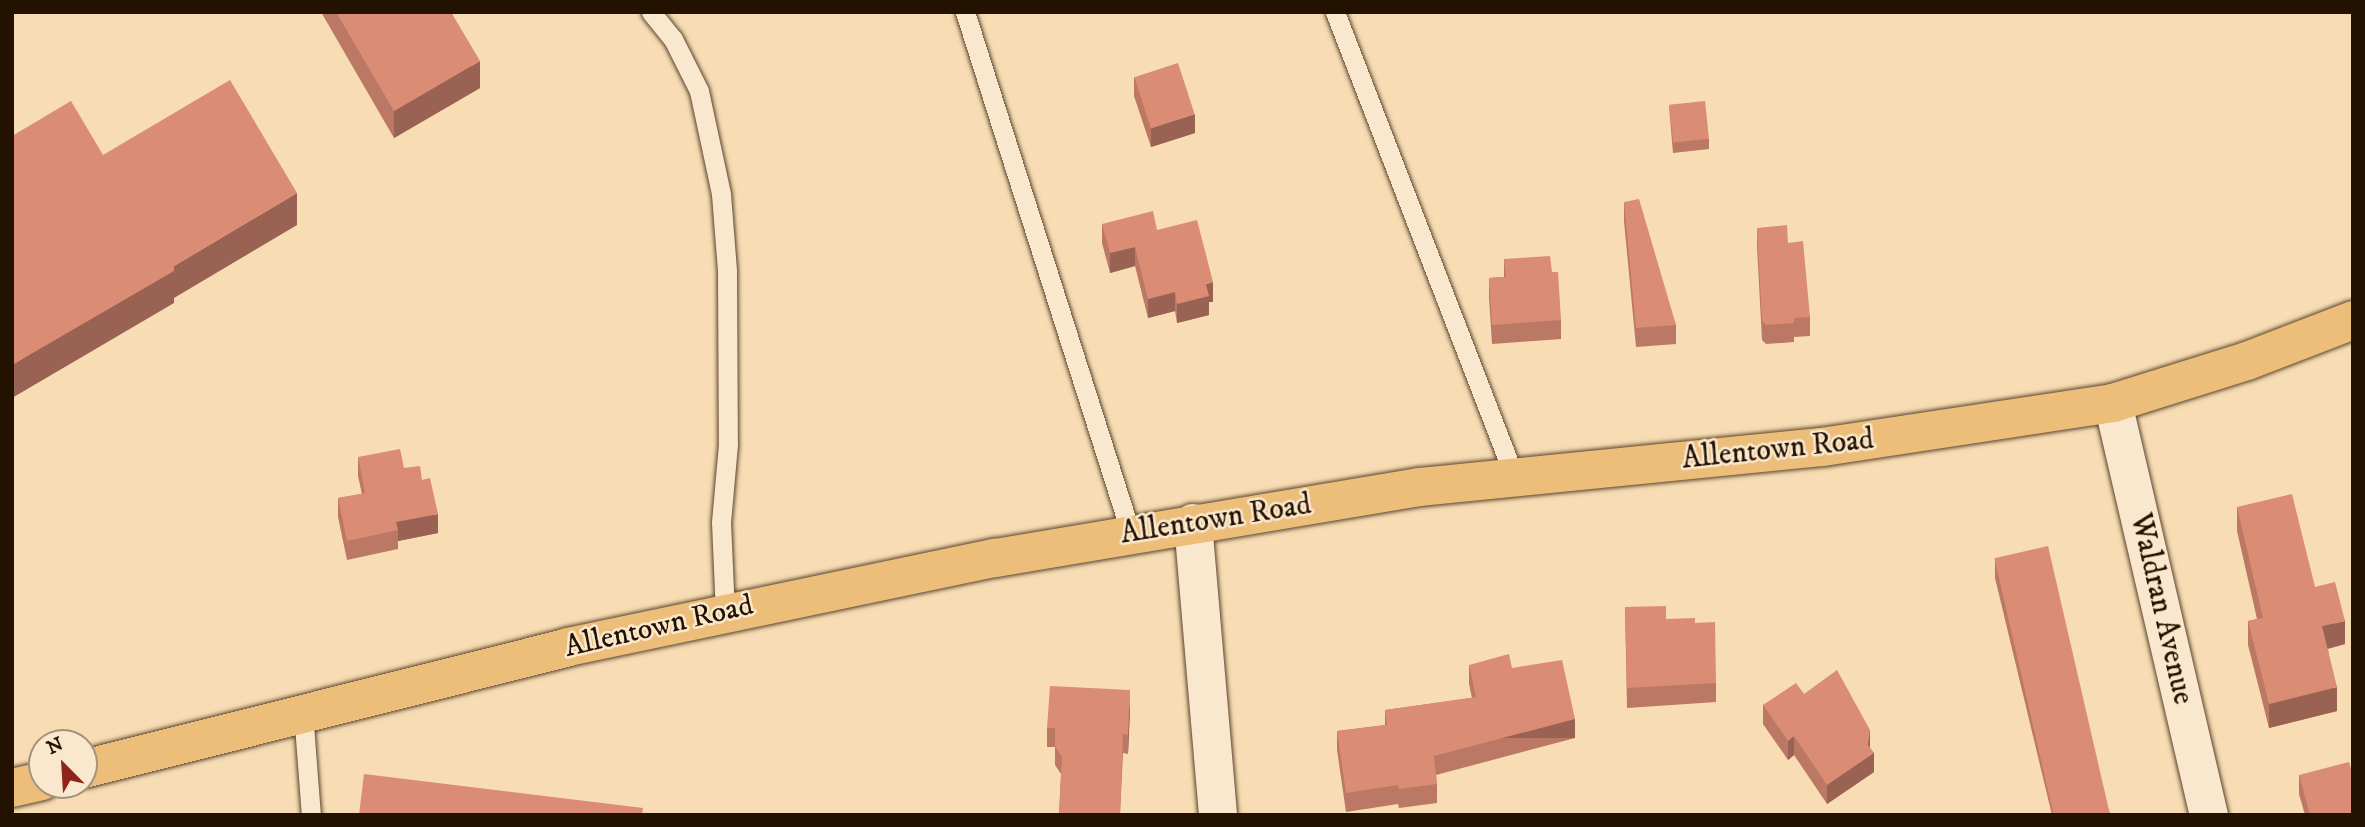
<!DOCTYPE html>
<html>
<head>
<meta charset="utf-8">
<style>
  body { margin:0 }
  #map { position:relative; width:2365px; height:827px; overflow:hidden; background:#f8dcb3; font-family:"IM FELL DW Pica",serif }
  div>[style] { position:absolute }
  .roads { filter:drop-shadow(0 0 2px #59442d) drop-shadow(0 0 2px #59442d) }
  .lane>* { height:19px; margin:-9.5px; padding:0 9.5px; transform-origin:9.5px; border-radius:9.5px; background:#fae8ce }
  .street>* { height:38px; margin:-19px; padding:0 19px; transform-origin:19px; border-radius:19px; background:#fae8ce }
  .primary>* { height:38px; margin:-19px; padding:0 19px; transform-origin:19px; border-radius:19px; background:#ecbe7a }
  .wall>* { inset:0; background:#bb7865 }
  .shaded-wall>* { inset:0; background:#996252; transform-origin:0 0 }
  .building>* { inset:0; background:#da8c75; transform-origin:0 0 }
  span { translate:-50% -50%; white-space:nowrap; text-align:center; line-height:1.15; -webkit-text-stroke:5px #fae8ce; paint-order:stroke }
  .street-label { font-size:30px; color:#241200 }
  .frame { position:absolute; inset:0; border:14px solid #241200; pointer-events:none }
  .north { position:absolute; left:28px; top:729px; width:70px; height:70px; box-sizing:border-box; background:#fae8ce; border:2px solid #a4927c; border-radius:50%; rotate:336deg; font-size:19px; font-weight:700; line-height:28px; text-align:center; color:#241200 }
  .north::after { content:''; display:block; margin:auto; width:24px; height:32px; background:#8f2418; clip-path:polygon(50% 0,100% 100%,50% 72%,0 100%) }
</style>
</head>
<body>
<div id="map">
  <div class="roads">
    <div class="lane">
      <i style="left:651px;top:12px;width:35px;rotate:51deg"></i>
      <i style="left:673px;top:39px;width:58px;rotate:63.4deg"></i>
      <i style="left:699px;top:91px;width:105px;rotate:77.9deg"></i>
      <i style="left:721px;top:194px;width:77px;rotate:85.5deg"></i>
      <i style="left:727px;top:271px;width:173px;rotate:89.7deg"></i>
      <i style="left:728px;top:444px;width:78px;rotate:95.1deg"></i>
      <i style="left:721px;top:522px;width:90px;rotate:87.5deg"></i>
      <i style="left:965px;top:12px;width:548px;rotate:72.36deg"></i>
      <i style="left:1335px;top:12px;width:497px;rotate:68.9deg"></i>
      <i style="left:303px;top:712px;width:103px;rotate:85.6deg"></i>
    </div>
    <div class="street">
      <i style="left:2113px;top:403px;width:423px;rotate:76.9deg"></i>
      <i style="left:1193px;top:523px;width:293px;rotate:85.1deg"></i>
    </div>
    <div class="primary">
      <i style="left:84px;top:769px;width:499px;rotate:-14.1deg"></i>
      <i style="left:568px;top:647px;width:436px;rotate:-11.8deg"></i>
      <i style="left:995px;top:558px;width:431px;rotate:-9.5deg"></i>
      <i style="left:1420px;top:487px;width:404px;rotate:-5.7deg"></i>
      <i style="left:1822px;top:447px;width:294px;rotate:-8.6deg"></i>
      <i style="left:2113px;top:403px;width:140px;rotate:-17.4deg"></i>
      <i style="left:2247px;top:361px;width:114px;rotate:-21.1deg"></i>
      <i style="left:12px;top:788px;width:31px;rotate:-13deg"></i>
    </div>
  </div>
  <div class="wall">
    <i style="clip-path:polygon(321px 12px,451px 12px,480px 88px,394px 138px)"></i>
    <i style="clip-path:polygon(1134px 77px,1195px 133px,1151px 147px,1134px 96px)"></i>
    <i style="clip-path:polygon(1669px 106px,1709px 139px,1709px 149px,1673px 153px)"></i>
    <i style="clip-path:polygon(1624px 202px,1676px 325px,1676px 344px,1636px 347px,1624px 221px)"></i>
    <i style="clip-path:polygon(1102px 224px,1157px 230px,1213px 302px,1209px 302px,1209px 315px,1177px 323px,1175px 311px,1148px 318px,1135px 266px,1110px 273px,1102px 243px)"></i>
    <i style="clip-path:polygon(1757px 228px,1788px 243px,1810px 317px,1810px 336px,1794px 337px,1794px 342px,1766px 344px,1762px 340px,1757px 247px)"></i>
    <i style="clip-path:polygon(1504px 259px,1552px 272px,1561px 320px,1561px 339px,1492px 344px,1489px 297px,1489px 278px,1504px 277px)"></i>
    <i style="clip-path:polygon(358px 457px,404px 468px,422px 480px,438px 533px,398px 541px,398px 549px,347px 560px,338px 517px,338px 498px,362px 494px,358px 476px)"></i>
    <i style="clip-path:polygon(2237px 507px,2315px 587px,2345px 644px,2328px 649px,2337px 711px,2269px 728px,2248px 645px,2248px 621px,2257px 619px,2237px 531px)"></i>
    <i style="clip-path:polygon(1995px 559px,2111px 815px,2052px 815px,1995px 578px)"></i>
    <i style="clip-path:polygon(1625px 607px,1666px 619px,1695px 623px,1716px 683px,1716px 702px,1627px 708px)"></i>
    <i style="clip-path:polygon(1469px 665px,1512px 668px,1575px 738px,1436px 775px,1437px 784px,1437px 803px,1399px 808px,1398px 804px,1346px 812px,1337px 750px,1337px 731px,1385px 725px,1385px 710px,1472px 698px,1469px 684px)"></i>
    <i style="clip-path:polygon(1804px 694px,1870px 747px,1874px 772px,1827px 804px,1794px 755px,1788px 760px,1763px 724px,1763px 705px)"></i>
    <i style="clip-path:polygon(1130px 709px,1128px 754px,1123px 753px,1120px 815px,1059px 815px,1061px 774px,1055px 765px,1055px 747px,1047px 747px,1047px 728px)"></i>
    <i style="clip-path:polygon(2299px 775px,2353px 815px,2305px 815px,2299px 794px)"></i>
  </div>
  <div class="shaded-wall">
    <i style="clip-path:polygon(480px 61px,480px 88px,394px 138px,394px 111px)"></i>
    <i style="clip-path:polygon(1195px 114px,1195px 133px,1151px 147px,1151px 128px)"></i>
    <i style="clip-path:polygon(297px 193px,297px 225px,174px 298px,174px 303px,12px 398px,12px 365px,174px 266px)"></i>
    <i style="clip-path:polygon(1135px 247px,1135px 266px,1110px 273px,1110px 253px)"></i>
    <i style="clip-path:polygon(1213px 282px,1213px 302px,1209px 302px,1209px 315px,1177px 323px,1177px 304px,1206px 284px)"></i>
    <i style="clip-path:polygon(1175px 292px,1175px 311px,1148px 318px,1148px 299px)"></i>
    <i style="clip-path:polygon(438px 514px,438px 533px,398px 541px,398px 530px,396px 522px)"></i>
    <i style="clip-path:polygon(2345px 621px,2345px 644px,2322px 650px,2322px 626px)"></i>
    <i style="clip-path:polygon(2337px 687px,2337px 711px,2269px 728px,2269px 704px)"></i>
    <i style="clip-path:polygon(1130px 690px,1130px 709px,1128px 754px,1128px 735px)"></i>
    <i style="left:1575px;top:719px;width:19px;height:146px;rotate:90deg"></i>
    <i style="clip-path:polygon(1870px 730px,1870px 749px,1874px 753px,1874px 772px,1827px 804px,1827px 785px)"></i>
    <i style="clip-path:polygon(1794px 736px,1794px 755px,1788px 760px,1788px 741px)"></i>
  </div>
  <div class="building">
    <i style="clip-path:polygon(336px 12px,451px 12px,480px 61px,394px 111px)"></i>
    <i style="left:1178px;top:63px;width:54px;height:46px;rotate:72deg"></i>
    <i style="clip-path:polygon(230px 80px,297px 193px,174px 266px,174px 271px,12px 365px,12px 136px,71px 101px,103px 155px)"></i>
    <i style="left:1705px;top:101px;width:38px;height:36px;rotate:84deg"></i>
    <i style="clip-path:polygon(1639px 199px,1676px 325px,1636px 328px,1624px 202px)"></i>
    <i style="clip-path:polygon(1153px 211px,1157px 230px,1197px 220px,1213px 282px,1206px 284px,1209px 296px,1177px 304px,1175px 292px,1148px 299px,1135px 247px,1110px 253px,1102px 224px)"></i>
    <i style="clip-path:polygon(1787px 225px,1788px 243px,1803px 241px,1810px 317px,1794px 318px,1794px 323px,1766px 325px,1762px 321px,1757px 228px)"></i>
    <i style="clip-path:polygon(1550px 256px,1552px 272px,1558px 272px,1561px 320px,1492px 325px,1489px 278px,1506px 277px,1504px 259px)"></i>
    <i style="clip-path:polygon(400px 449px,404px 468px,420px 466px,422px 480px,430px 478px,438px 514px,396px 522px,398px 530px,347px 541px,338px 498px,365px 493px,358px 457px)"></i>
    <i style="clip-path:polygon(2292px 494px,2315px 587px,2335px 582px,2345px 621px,2322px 626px,2337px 687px,2269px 704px,2248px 621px,2263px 618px,2237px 507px)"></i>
    <i style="left:2048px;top:546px;width:276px;height:55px;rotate:77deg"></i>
    <i style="clip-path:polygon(1666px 606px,1666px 619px,1695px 618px,1695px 623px,1715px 622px,1716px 683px,1627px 688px,1625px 607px)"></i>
    <i style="clip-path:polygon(1509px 654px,1512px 668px,1562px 660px,1575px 719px,1434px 756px,1437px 784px,1399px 789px,1398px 785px,1346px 793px,1337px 731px,1387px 725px,1385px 710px,1476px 697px,1469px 665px)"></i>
    <i style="clip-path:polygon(1837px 670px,1870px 730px,1868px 745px,1874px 753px,1827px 785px,1794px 736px,1788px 741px,1763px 705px,1796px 683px,1804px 694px)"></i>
    <i style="clip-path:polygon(1050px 686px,1130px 690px,1128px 735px,1123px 734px,1120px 815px,1059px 815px,1062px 757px,1055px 746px,1055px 728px,1047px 728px)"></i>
    <i style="clip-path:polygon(2349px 762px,2353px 776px,2353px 815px,2310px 815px,2299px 775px)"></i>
    <i style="clip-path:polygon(364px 774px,643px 808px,642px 815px,359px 815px)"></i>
  </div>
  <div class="street-label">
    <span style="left:1778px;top:450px;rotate:-6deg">Allentown Road</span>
    <span style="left:1216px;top:520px;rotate:-9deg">Allentown Road</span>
    <span style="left:2161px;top:609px;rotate:77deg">Waldran Avenue</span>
    <span style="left:659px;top:627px;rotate:-13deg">Allentown Road</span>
  </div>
  <div class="frame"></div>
  <div class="north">N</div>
</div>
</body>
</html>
